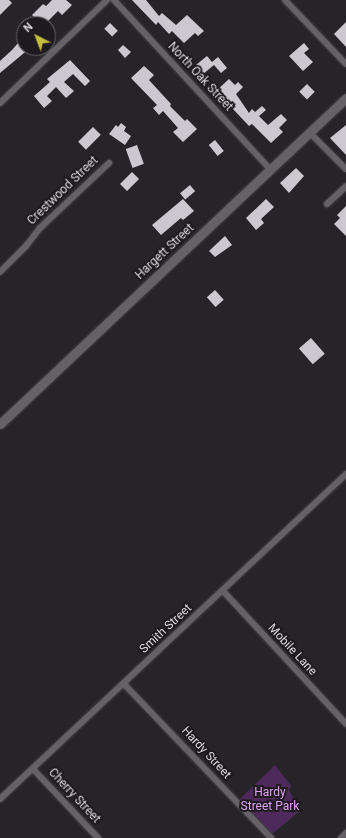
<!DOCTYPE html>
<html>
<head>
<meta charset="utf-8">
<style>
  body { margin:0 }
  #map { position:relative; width:346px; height:838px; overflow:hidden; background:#272429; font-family:Roboto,sans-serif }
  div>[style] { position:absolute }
  .green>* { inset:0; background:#4e295c }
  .building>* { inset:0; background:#cdc8cf; transform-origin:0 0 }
  .roads { filter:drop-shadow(0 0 1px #454346) drop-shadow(0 0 1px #454346) }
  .street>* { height:6px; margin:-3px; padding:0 3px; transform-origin:3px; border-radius:3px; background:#656167 }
  .secondary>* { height:9px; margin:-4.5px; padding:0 4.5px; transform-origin:4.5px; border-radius:4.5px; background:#656167 }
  span { translate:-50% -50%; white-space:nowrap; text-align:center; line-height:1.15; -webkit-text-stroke:4px #1e1a1f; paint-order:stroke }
  .street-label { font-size:12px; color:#dddbde }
  .park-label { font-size:12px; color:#dea4f5 }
  .north { position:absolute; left:16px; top:16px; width:40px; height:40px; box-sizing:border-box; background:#1e1a1f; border:1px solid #6a676b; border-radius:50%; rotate:318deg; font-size:11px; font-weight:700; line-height:16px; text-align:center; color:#dddbde }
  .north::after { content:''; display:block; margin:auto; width:14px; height:18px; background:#c3bd3e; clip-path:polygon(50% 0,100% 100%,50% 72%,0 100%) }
</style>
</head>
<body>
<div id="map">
  <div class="green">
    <i style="clip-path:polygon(275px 765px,291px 786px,289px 790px,300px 811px,272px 834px,239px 800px)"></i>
  </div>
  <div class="building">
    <i style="clip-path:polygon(0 0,9px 0,12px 3px,0 15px)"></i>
    <i style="clip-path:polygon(52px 0,66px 0,72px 5px,62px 15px,58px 11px,48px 21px,51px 24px,34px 24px,38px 21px,32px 15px,43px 4px,46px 6px)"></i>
    <i style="clip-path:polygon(132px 0,146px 0,159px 16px,162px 13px,176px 25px,187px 15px,204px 31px,198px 36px,195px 33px,184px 43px,172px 31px,169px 34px,158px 22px,156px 25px)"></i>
    <i style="clip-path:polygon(346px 22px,346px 47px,334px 34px)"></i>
    <i style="left:110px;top:23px;width:11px;height:8px;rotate:45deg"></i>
    <i style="clip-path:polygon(24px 32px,24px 48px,30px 48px,0 73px,0 61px,12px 50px,19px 42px,17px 39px)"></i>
    <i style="clip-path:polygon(304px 43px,309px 49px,304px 53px,313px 62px,303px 71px,289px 56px)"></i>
    <i style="clip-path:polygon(123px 45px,131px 52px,125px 58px,118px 50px)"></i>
    <i style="clip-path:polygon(207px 56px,212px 62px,218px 57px,227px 68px,221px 73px,214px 65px,203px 74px,196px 65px)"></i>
    <i style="clip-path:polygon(70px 60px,90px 81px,85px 86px,73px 74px,64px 82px,74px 91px,66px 98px,56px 87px,47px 96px,52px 101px,44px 108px,34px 96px,50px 82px,47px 79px)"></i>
    <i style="clip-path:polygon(144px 66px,154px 75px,149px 80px,171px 104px,170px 106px,185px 121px,187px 119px,197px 129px,183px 142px,173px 132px,178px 128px,163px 111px,159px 115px,153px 108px,157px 105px,131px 78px)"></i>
    <i style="clip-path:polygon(229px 79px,235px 85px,238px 82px,243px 87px,236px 94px,249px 113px,252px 109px,255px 112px,262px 106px,266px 110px,259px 116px,268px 125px,281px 114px,287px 120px,279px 128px,283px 132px,271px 143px,252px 124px,249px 126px,216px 91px)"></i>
    <i style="left:307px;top:84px;width:11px;height:11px;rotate:45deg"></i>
    <i style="clip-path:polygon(121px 123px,126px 127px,124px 131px,131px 136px,125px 145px,109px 134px,116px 125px,118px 127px)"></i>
    <i style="clip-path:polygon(346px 125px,346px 155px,330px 138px)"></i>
    <i style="left:93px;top:127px;width:11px;height:21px;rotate:45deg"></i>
    <i style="left:215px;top:140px;width:14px;height:8px;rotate:51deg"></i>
    <i style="left:137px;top:145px;width:20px;height:12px;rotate:70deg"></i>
    <i style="clip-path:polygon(296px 168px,304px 176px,289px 193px,280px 183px)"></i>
    <i style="left:132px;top:172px;width:10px;height:17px;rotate:45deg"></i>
    <i style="left:190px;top:185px;width:8px;height:13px;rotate:50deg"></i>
    <i style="clip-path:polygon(183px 199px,194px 211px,183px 220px,181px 218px,161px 235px,152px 225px)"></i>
    <i style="clip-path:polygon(266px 199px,274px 207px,261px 219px,264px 223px,256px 230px,246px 218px)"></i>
    <i style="clip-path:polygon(346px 206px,346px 236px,334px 224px,340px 218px,337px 215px)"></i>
    <i style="clip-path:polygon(225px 236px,232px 245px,215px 257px,209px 251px)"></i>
    <i style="left:215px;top:290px;width:13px;height:11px;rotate:48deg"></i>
    <i style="left:311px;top:338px;width:21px;height:16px;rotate:49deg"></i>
  </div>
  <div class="roads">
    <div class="street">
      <i style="left:114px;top:0;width:230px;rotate:47.3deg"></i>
      <i style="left:285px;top:0;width:88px;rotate:46.4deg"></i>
      <i style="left:0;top:103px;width:149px;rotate:-43.9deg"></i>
      <i style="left:309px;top:132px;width:52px;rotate:45deg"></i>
      <i style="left:327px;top:204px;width:26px;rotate:-43deg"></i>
      <i style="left:0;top:272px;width:37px;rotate:-45deg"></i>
      <i style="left:26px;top:246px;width:23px;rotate:-52deg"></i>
      <i style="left:40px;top:228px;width:95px;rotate:-43.3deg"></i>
      <i style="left:223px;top:591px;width:181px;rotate:47.2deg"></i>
      <i style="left:124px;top:684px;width:213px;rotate:46.3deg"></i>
      <i style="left:33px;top:769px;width:95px;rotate:46.7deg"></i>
      <i style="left:0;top:799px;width:475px;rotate:-43.2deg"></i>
      <i style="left:341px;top:838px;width:7px;rotate:-45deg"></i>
    </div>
    <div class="secondary">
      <i style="left:0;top:424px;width:475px;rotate:-43.3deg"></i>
    </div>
  </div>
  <div class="street-label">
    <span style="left:200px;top:77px;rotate:47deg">North Oak Street</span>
    <span style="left:63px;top:191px;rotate:-44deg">Crestwood Street</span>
    <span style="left:165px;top:252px;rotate:-43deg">Hargett Street</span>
    <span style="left:166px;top:629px;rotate:-43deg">Smith Street</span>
    <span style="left:292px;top:650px;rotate:47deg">Mobile Lane</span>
    <span style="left:206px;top:753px;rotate:47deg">Hardy Street</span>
    <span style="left:74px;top:796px;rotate:47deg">Cherry Street</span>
  </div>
  <div class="park-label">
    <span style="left:270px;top:800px">Hardy<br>Street Park</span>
  </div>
  <div class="north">N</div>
</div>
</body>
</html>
